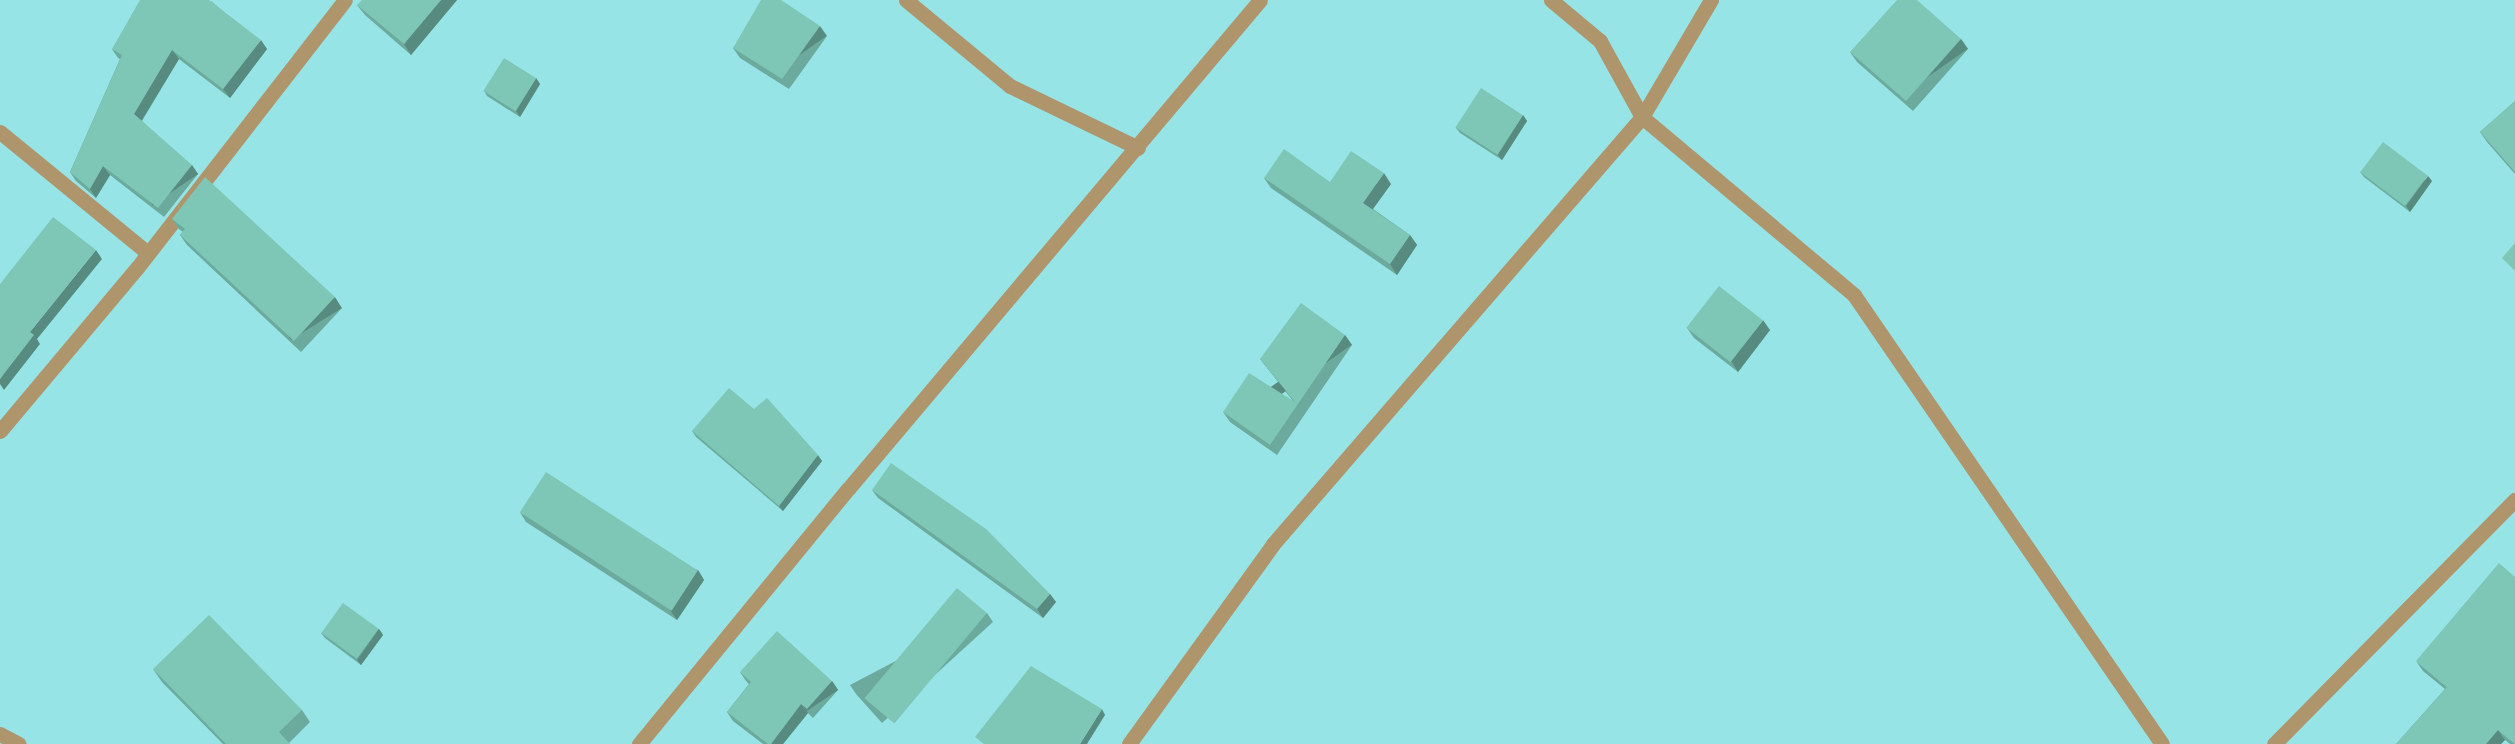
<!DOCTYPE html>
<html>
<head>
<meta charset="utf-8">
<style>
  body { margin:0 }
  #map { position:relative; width:2515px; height:744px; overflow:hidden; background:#97e4e7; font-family:"Roboto Serif",serif }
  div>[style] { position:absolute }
  .street>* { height:15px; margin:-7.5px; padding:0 7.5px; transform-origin:7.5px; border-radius:7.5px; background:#af956c }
  .wall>* { inset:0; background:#6caa9d }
  .shaded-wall>* { inset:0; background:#588b7f; transform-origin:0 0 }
  .building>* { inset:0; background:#7ec6b6; transform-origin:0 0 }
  span { translate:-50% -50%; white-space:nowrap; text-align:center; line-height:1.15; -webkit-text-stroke:5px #d9feff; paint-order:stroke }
</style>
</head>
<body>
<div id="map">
  <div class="street">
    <i style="left:906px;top:0;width:135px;rotate:39.6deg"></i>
    <i style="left:1010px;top:86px;width:142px;rotate:25.8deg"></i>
    <i style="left:1551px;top:0;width:64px;rotate:39.9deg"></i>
    <i style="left:1600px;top:41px;width:87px;rotate:61.1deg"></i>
    <i style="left:1642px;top:117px;width:277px;rotate:40deg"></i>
    <i style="left:1854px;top:295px;width:544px;rotate:55.55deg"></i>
    <i style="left:0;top:132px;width:191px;rotate:39.3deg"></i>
    <i style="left:0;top:431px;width:213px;rotate:-50deg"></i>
    <i style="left:137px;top:268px;width:339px;rotate:-52.2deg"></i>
    <i style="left:0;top:734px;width:21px;rotate:28deg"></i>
    <i style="left:639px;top:744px;width:330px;rotate:-50.7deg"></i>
    <i style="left:848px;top:489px;width:639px;rotate:-49.88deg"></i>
    <i style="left:1129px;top:744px;width:246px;rotate:-54.2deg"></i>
    <i style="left:1273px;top:544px;width:564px;rotate:-49.17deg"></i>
    <i style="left:1642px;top:117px;width:136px;rotate:-59.5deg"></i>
    <i style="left:2274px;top:744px;width:343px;rotate:-45.4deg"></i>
  </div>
  <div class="wall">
    <i style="clip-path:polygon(457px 0,411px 55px,365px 15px,357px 5px)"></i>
    <i style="clip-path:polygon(213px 1px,212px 2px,267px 49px,230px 98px,179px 59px,142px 121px,198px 174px,164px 217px,110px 175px,96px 198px,76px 181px,70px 172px,120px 59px,118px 58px,112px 49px)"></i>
    <i style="clip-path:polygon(827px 36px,789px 89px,740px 58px,733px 48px)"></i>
    <i style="clip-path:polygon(1961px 39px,1968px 49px,1913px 111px,1857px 62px,1850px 52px)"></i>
    <i style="clip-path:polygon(536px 78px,540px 84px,520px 117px,487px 96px,484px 91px)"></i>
    <i style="clip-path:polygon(2515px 101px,2515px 174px,2487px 142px,2480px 132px)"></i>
    <i style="clip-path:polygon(1523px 115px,1527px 121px,1502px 160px,1460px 133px,1456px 128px)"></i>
    <i style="clip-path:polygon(2360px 172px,2432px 181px,2410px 212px,2364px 177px)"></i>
    <i style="clip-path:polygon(1264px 178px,1330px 182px,1391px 184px,1373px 209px,1410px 235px,1417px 245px,1397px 275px,1271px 188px)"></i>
    <i style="clip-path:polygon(172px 219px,342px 308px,301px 352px,187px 245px,180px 235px,183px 232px,179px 229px)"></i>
    <i style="clip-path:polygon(1687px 328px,1770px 330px,1738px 372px,1694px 338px)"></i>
    <i style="clip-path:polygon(1345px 335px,1352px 345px,1277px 455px,1230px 422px,1223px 412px,1293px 401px,1260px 359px)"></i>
    <i style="clip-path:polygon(754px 409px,822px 461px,783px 511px,696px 437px,692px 431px)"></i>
    <i style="clip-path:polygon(872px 490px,1050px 594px,1056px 602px,1043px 618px,878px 498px)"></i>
    <i style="clip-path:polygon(520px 512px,698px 570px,704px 580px,677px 620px,526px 522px)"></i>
    <i style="clip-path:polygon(987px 613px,993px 622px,882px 723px,856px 694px,850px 685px)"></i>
    <i style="clip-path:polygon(379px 629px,383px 635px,361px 665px,325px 638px,321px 633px)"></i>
    <i style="clip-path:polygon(2416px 661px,2515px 744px,2510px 744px,2505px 740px,2501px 744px,2396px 744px,2445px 689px,2423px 671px)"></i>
    <i style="clip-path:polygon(153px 669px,302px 710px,310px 722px,289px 743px,290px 744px,223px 744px,162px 682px)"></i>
    <i style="clip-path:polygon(740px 672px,832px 681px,838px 690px,813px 718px,808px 713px,783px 744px,763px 744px,733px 721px,727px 712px,749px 684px,746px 681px)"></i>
  </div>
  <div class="shaded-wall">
    <i style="clip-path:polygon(441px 0,457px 0,411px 55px,404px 44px)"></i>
    <i style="left:820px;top:26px;width:12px;height:65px;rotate:55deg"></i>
    <i style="left:1961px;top:39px;width:12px;height:83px;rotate:55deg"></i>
    <i style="clip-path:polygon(261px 40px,267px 49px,230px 98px,223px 89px)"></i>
    <i style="clip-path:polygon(172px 50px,179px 59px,140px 123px,134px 114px)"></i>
    <i style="clip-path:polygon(536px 78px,540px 84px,520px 117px,516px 111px)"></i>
    <i style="clip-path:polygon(1523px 115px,1527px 121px,1502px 160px,1498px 155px)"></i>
    <i style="left:192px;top:165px;width:11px;height:55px;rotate:56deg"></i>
    <i style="clip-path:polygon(103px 166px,110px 175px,96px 198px,90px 189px)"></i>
    <i style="clip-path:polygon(1384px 173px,1391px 184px,1370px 213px,1363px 203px)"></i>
    <i style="clip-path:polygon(2428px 176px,2432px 181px,2410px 212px,2406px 206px)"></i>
    <i style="clip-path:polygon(1410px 235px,1417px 245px,1397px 275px,1390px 264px)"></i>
    <i style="clip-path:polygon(96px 250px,102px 259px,37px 339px,40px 344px,4px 390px,0 384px,0 379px,30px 332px)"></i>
    <i style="left:335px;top:297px;width:13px;height:60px;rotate:58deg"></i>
    <i style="clip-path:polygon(1763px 320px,1770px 330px,1738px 372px,1731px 361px)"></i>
    <i style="left:1345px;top:335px;width:12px;height:133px;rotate:55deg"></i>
    <i style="clip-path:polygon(818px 455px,822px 461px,783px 511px,779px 506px)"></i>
    <i style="clip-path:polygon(698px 570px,704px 580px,677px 620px,670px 610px)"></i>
    <i style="clip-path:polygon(1050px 594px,1056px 602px,1043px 618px,1037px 609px)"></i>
    <i style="clip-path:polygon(379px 629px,383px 635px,361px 665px,357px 660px)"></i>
    <i style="left:832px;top:681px;width:11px;height:38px;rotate:56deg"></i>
    <i style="clip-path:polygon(801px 704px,808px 713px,783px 744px,771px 744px)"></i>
    <i style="clip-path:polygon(1102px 709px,1105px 715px,1087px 744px,1080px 744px)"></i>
    <i style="clip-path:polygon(2498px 730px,2505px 740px,2501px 744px,2486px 744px)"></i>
  </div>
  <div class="building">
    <i style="clip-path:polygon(140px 0,209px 0,261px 40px,223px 89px,172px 50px,134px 114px,192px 165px,158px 208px,103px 166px,90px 189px,70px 172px,122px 55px,112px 49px)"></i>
    <i style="clip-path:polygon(362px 0,441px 0,404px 44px,357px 5px)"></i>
    <i style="clip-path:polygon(761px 0,781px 0,820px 26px,782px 79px,733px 48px)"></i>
    <i style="clip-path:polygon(1897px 0,1917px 0,1961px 39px,1906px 101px,1850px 52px)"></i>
    <i style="left:504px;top:58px;width:38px;height:39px;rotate:32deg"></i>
    <i style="left:1481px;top:88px;width:50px;height:47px;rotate:33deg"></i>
    <i style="clip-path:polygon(2515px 101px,2515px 172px,2480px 132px)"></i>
    <i style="left:2383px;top:142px;width:56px;height:38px;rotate:37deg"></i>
    <i style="clip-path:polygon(1284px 149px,1330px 182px,1351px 151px,1384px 173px,1363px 203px,1410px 235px,1390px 264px,1264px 178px)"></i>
    <i style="clip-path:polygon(205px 177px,335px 297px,294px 341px,180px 235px,185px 229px,172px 219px)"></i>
    <i style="clip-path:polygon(53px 217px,96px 250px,30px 332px,34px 335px,0 379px,0 284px)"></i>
    <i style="clip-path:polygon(2515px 243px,2515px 271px,2502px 258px)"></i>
    <i style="left:1719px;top:286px;width:56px;height:53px;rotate:38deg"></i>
    <i style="clip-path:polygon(1301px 303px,1345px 335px,1270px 445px,1223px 412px,1249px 373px,1295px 402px,1260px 359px)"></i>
    <i style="clip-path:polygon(729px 388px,754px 409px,767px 398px,818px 455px,779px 506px,692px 431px)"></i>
    <i style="clip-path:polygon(891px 463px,986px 529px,1050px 594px,1037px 609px,872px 490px)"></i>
    <i style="left:546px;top:472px;width:181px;height:48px;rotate:33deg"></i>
    <i style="clip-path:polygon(2499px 563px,2515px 577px,2515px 744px,2498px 730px,2486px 744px,2396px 744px,2447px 687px,2416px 661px)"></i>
    <i style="left:957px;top:588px;width:39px;height:144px;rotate:40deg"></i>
    <i style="left:343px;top:603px;width:44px;height:37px;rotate:36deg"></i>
    <i style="clip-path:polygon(209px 615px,302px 710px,279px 732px,290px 744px,226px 744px,153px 669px)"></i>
    <i style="clip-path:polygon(777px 631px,832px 681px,807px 709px,801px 704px,771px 744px,768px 744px,727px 712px,751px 682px,740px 672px)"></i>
    <i style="clip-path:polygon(1031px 666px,1102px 709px,1080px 744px,984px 744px,975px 737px)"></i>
  </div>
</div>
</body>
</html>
